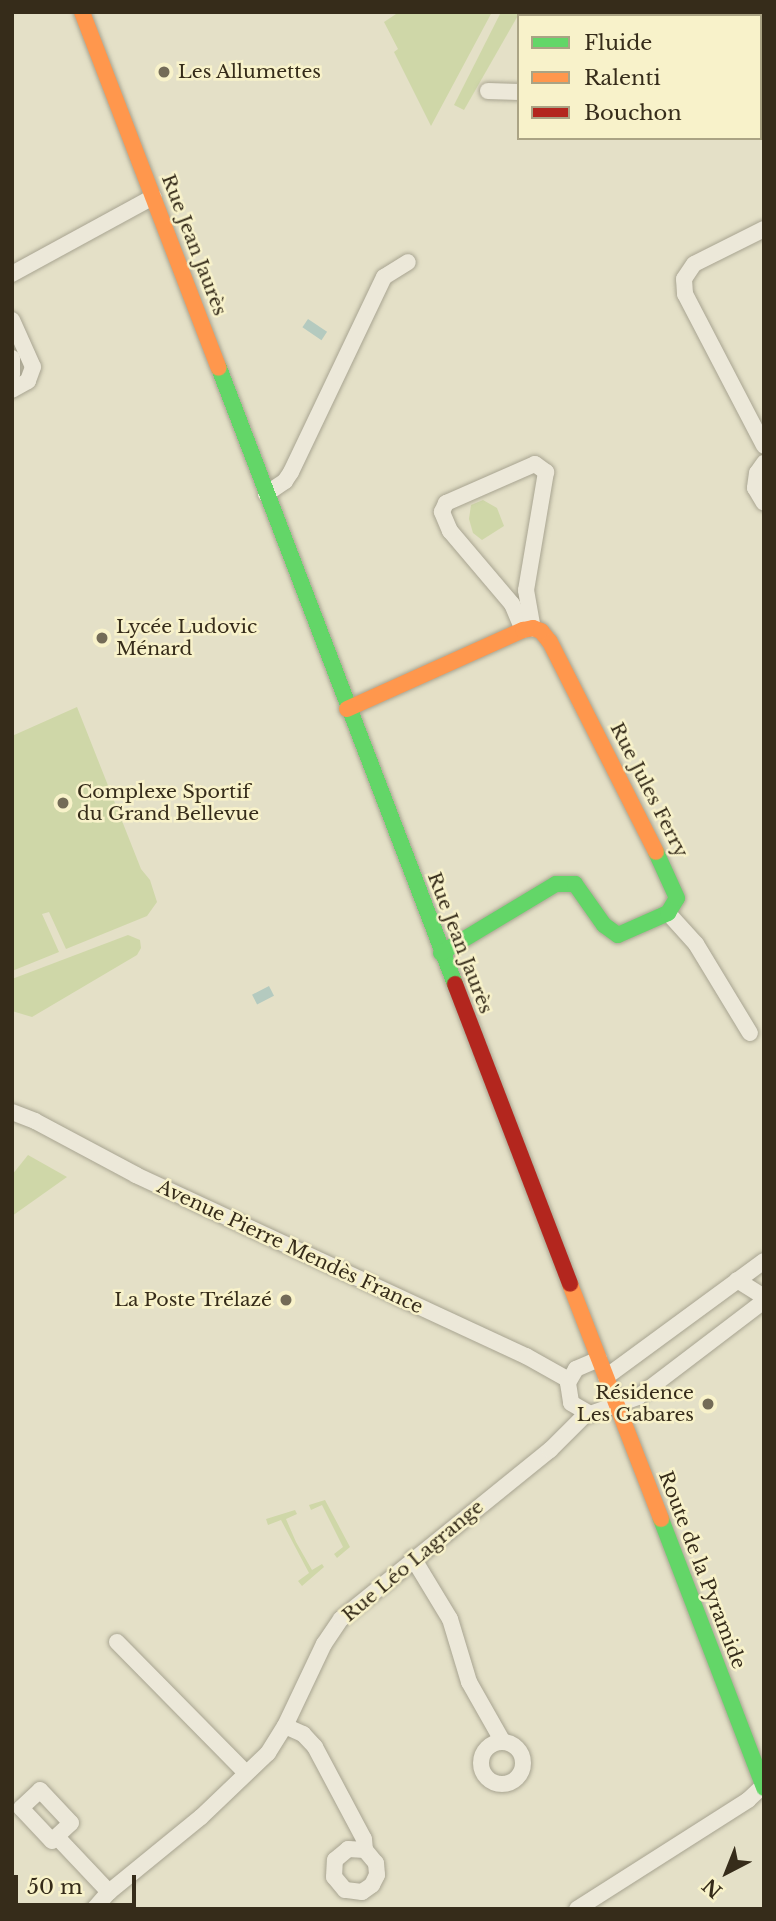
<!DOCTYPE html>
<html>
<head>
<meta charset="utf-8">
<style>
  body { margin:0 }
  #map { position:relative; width:776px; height:1921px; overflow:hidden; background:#e4e0c7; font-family:"Libre Baskerville",serif }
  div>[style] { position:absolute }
  .green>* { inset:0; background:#cfd7a8 }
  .water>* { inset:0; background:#b4cabf; transform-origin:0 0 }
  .roads { filter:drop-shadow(0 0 2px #a8a491) drop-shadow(0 0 2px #a8a491) }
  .street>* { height:16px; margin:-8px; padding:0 8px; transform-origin:8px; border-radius:8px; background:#ece8d9 }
  .street>.ring { margin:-8px; padding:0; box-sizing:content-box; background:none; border:16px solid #ece8d9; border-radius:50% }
  .fast>* { height:16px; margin:-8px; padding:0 8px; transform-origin:8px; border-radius:8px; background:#63d668 }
  .slow>* { height:16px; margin:-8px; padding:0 8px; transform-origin:8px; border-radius:8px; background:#ff974d }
  .jam>* { height:16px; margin:-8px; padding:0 8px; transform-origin:8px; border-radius:8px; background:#b3261e }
  .dots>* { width:19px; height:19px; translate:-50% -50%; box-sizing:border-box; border:4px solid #f8f2ca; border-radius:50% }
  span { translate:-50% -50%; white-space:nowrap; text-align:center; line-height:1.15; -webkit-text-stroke:5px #f8f2ca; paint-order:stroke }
  .poi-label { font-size:19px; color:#362c1a }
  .left { translate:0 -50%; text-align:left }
  .right { translate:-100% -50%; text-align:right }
  .street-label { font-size:19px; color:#362c1a }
  .frame { position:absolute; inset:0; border:14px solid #362c1a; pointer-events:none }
  .legend { position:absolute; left:517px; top:14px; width:245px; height:126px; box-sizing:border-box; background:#f8f2ca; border:2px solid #aaa384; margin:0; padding:9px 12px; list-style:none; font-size:21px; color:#362c1a }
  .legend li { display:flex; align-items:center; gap:14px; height:35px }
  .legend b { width:35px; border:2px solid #aaa384 }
  .north { position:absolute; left:692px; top:1837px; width:70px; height:70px; -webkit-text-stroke:5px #f8f2ca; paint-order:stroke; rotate:222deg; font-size:19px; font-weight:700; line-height:28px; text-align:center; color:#362c1a }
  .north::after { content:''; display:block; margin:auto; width:24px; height:32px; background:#362c1a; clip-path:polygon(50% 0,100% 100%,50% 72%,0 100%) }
  .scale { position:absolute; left:14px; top:1875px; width:122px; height:32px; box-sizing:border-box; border:4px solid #362c1a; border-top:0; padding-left:9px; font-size:21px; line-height:24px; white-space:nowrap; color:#362c1a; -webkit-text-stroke:5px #f8f2ca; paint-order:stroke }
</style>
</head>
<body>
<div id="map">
  <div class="green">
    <i style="clip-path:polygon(399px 12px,492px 12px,431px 126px,394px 52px,398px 49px,384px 22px)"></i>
    <i style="clip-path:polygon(501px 12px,520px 12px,464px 110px,454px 105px)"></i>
    <i style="clip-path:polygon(483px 500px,497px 508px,504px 526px,482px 540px,473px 533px,469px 519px,471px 505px)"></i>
    <i style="clip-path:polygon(77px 707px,141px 869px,150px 880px,157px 902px,147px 916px,66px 949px,49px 912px,42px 914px,59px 952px,12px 971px,12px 736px)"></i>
    <i style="clip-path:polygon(128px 935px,140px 940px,141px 948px,137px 955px,32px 1017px,12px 1011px,12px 979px)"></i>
    <i style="clip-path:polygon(28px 1155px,67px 1177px,12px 1216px,12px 1175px)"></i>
    <i style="clip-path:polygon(325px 1500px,350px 1547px,337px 1558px,334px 1554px,343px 1547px,322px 1505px,311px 1510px,309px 1505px)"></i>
    <i style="clip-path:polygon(295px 1510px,297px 1514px,286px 1519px,296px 1542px,312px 1570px,322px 1564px,324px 1567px,302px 1586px,298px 1581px,309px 1573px,281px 1520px,268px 1525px,266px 1519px)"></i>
  </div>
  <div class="water">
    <i style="left:308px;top:319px;width:23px;height:10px;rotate:34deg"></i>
    <i style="left:269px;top:986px;width:11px;height:19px;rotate:63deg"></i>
  </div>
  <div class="roads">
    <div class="street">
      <i style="left:616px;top:16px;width:6px;rotate:-45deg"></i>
      <i style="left:488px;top:91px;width:31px;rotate:2deg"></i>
      <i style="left:764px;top:229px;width:78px;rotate:153.4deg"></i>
      <i style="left:694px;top:264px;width:18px;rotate:124deg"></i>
      <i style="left:684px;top:279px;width:15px;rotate:86deg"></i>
      <i style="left:685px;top:294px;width:171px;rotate:62.5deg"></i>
      <i style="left:12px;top:274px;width:161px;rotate:-28.6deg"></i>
      <i style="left:12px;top:320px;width:51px;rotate:65.9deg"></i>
      <i style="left:33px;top:367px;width:15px;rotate:110deg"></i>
      <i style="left:28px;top:381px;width:18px;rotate:151deg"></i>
      <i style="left:12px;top:358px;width:17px;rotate:90deg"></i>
      <i style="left:764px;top:463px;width:12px;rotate:125deg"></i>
      <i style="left:757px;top:473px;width:15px;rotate:98deg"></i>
      <i style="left:755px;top:488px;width:17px;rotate:59deg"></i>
      <i style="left:266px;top:494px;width:23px;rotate:-34deg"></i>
      <i style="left:285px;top:481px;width:11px;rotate:-56deg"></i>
      <i style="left:291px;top:472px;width:216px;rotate:-64.5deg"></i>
      <i style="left:384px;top:277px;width:28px;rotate:-32deg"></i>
      <i style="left:523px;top:630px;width:28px;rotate:-113deg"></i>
      <i style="left:512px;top:604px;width:96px;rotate:-130.3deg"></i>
      <i style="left:450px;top:531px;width:21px;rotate:-113deg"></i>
      <i style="left:442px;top:512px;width:10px;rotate:-66deg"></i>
      <i style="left:446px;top:503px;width:97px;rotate:-23.7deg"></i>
      <i style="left:535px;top:464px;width:14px;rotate:36deg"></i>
      <i style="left:546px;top:472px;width:120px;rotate:99.6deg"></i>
      <i style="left:526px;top:590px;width:39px;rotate:80deg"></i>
      <i style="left:668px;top:913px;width:42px;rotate:47.9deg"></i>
      <i style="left:696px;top:944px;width:104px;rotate:58.8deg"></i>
      <i style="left:12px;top:1112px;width:25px;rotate:21deg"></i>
      <i style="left:35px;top:1121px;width:115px;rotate:28.1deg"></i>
      <i style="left:136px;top:1175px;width:430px;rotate:24.9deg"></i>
      <i style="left:526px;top:1356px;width:49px;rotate:29.2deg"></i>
      <i style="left:737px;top:1280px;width:32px;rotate:32deg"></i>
      <i style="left:599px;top:1359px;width:25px;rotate:157deg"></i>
      <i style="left:576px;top:1369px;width:16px;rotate:120deg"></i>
      <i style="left:568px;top:1383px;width:20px;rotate:81deg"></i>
      <i style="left:571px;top:1403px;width:22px;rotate:30deg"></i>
      <i style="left:590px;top:1414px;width:51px;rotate:-19.5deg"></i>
      <i style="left:638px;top:1397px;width:158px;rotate:-37.3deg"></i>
      <i style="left:606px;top:1377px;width:196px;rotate:-36.3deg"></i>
      <i style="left:413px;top:1558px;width:71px;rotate:58.8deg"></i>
      <i style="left:450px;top:1619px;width:66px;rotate:73.2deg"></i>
      <i style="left:469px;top:1682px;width:69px;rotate:60.5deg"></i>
      <i style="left:117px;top:1642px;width:184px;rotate:45.4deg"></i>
      <i style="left:285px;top:1726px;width:20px;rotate:24deg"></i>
      <i style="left:303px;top:1734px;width:18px;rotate:47deg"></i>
      <i style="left:315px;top:1747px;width:104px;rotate:62deg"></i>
      <i style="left:364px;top:1839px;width:11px;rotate:85deg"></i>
      <i style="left:365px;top:1850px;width:17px;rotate:50deg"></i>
      <i style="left:376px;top:1863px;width:12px;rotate:85deg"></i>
      <i style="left:377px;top:1875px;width:11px;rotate:117deg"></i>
      <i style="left:372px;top:1885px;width:12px;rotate:145deg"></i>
      <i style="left:362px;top:1892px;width:17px;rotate:-173deg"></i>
      <i style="left:345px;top:1890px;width:17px;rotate:-130deg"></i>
      <i style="left:334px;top:1877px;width:17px;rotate:-87deg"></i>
      <i style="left:335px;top:1860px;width:17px;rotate:-40deg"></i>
      <i style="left:348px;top:1849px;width:17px;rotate:3deg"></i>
      <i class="ring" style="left:481px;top:1742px;width:26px;height:26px"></i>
      <i style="left:40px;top:1790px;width:45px;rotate:46.8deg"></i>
      <i style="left:71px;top:1823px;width:26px;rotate:137deg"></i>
      <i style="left:52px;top:1841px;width:45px;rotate:-133.2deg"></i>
      <i style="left:21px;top:1808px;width:26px;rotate:-43deg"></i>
      <i style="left:57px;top:1837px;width:76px;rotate:46.6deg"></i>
      <i style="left:94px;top:1909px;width:23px;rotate:-49deg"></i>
      <i style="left:109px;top:1892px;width:119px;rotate:-39.2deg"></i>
      <i style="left:201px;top:1817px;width:93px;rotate:-43.7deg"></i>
      <i style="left:268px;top:1753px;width:32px;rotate:-58deg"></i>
      <i style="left:285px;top:1726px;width:91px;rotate:-64.6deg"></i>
      <i style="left:324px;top:1644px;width:30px;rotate:-56deg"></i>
      <i style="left:341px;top:1619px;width:269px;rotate:-39deg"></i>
      <i style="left:550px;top:1450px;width:52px;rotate:-45deg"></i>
      <i style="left:577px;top:1909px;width:203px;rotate:-32.5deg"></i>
      <i style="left:748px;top:1800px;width:22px;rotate:-43deg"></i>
    </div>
    <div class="fast">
      <i style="left:219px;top:368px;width:660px;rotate:69.04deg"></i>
      <i style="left:441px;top:953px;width:134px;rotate:-31deg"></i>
      <i style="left:556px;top:884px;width:19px"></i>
      <i style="left:575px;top:884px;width:50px;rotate:54.7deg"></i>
      <i style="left:604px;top:925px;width:17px;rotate:36deg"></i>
      <i style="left:618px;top:935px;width:55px;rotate:-23.7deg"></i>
      <i style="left:668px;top:913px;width:17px;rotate:-59deg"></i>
      <i style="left:677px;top:898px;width:51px;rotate:-114.5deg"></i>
      <i style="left:661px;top:1519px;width:288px;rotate:69deg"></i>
    </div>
    <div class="slow">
      <i style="left:82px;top:12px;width:381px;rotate:69deg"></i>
      <i style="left:347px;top:709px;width:193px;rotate:-24.2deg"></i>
      <i style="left:523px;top:630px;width:10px;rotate:-11deg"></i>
      <i style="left:533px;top:628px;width:9px;rotate:21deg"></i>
      <i style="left:541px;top:631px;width:14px;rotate:51deg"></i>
      <i style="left:550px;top:642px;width:235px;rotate:63.2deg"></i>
      <i style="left:570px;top:1284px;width:252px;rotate:68.8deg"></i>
    </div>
    <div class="jam">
      <i style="left:455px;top:984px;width:321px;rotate:69deg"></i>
    </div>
  </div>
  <div class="dots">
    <i style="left:164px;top:72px;background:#736b57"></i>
    <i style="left:102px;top:638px;background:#736b57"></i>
    <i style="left:63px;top:803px;background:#736b57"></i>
    <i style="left:286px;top:1300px;background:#736b57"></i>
    <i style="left:708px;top:1404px;background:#736b57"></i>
  </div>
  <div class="poi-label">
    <span class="left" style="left:178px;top:72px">Les Allumettes</span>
    <span class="left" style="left:116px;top:638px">Lycée Ludovic<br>Ménard</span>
    <span class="left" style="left:77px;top:803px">Complexe Sportif<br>du Grand Bellevue</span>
    <span class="right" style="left:272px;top:1300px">La Poste Trélazé</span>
    <span class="right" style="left:694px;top:1404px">Résidence<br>Les Gabares</span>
  </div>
  <div class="street-label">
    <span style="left:194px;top:245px;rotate:69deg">Rue Jean Jaurès</span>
    <span style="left:649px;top:790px;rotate:63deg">Rue Jules Ferry</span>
    <span style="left:460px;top:943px;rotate:69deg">Rue Jean Jaurès</span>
    <span style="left:290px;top:1247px;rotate:25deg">Avenue Pierre Mendès France</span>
    <span style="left:413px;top:1561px;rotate:-40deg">Rue Léo Lagrange</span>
    <span style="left:702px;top:1570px;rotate:69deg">Route de la Pyramide</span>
  </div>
  <div class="frame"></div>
  <ul class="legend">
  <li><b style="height:9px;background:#63d668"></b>Fluide</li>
  <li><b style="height:9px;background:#ff974d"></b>Ralenti</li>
  <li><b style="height:9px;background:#b3261e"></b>Bouchon</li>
  </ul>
  <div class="north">N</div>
  <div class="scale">50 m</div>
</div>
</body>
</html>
